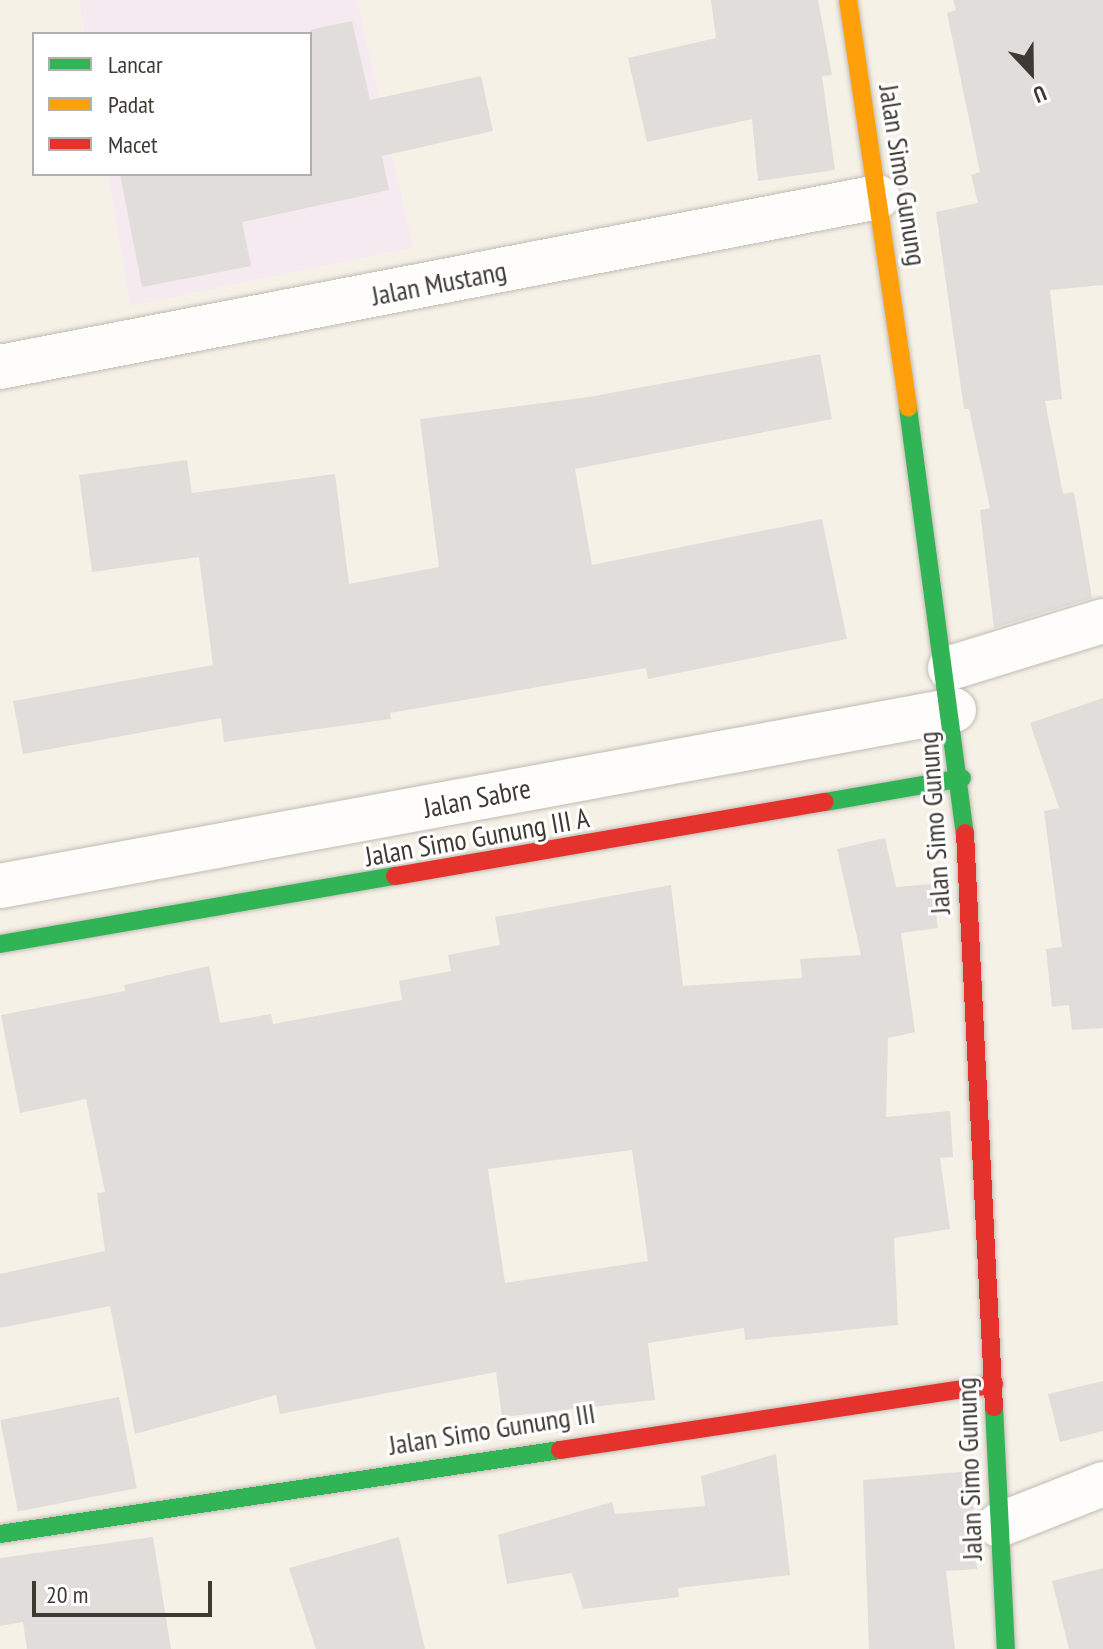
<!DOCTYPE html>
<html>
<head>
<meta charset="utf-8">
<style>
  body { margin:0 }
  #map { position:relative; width:1103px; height:1649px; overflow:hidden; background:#f6f1e6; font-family:"PT Sans Narrow",sans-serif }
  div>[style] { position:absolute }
  .education>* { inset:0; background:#f5eaef }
  .building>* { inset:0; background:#e1dddb; transform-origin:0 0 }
  .roads { filter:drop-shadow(0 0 2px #c0bcb4) drop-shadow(0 0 2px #c0bcb4) }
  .street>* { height:44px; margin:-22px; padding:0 22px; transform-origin:22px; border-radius:22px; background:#fefdfb }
  .fast>* { height:18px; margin:-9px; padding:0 9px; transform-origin:9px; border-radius:9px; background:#30b455 }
  .slow>* { height:18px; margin:-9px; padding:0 9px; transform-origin:9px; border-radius:9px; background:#ff9f0a }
  .jam>* { height:18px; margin:-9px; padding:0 9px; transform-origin:9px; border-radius:9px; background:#e5322d }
  span { translate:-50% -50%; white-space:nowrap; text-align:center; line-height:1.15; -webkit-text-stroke:6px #fff; paint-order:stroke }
  .street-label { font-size:28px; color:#3e3a33 }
  .legend { position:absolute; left:32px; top:32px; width:280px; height:144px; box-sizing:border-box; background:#fff; border:2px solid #b2b0ad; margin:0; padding:10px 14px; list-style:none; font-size:24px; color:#3e3a33 }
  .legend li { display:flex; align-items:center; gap:16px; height:40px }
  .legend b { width:40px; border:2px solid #b2b0ad }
  .north { position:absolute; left:991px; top:32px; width:80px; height:80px; -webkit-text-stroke:6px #fff; paint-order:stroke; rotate:158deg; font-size:22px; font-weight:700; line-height:32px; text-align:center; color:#3e3a33 }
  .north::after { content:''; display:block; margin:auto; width:28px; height:36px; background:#3e3a33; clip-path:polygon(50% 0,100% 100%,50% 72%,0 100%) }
  .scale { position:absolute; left:32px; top:1581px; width:180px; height:36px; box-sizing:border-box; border:4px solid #3e3a33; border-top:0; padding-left:10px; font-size:24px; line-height:28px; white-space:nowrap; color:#3e3a33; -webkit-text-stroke:6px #fff; paint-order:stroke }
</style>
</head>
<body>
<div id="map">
  <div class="education">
    <i style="clip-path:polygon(79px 0,357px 0,413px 247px,130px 306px,108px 174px,310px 174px,310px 34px,85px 34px)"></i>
  </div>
  <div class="building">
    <i style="clip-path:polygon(711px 0,818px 0,832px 75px,822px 76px,835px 170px,758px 181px,752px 119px,647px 142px,628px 58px,716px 38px)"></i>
    <i style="clip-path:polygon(953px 0,1103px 0,1103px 285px,1050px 290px,1062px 399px,1045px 401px,1063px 494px,1074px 492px,1092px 598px,994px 628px,980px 510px,990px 508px,969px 409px,964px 409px,936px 212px,978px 203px,971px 175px,980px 172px,947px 13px,956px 10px)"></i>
    <i style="clip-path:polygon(352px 21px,370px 100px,481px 76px,493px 131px,382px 156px,389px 190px,242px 222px,251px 266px,142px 287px,120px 174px,310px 174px,310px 30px)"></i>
    <i style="clip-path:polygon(820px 354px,832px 419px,575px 469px,592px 565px,822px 519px,847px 639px,648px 679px,646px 668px,390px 713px,391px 719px,224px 742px,221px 718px,23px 754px,13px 701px,213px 665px,199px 557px,92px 572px,79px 475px,187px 460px,192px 493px,335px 474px,349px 584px,439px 567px,420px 419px,589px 397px)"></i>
    <i style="clip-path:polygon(1103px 698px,1103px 1028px,1072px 1030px,1069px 1005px,1052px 1007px,1046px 949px,1062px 947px,1044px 811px,1059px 808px,1030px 723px)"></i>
    <i style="clip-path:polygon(evenodd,885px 838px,896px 887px,932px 884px,938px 928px,901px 933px,915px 1032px,888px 1038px,886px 1117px,950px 1111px,953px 1157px,940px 1158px,950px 1229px,894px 1238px,898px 1325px,745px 1340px,744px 1328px,648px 1343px,655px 1400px,502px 1417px,496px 1372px,280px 1414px,276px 1395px,135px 1434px,110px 1306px,0 1328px,0 1274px,105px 1251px,97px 1193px,105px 1192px,86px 1099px,20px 1113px,1px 1015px,125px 991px,124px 985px,209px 966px,220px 1023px,271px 1014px,273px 1024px,402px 1000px,399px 981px,451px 971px,448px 955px,500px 945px,495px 917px,671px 885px,683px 986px,802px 978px,800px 959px,861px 955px,837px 849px,885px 838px,632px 1150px,648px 1261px,505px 1283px,488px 1169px,632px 1150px)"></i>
    <i style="clip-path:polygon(1103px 1381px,1103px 1431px,1060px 1442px,1048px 1394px)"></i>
    <i style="left:119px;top:1397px;width:93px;height:121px;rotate:79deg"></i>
    <i style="clip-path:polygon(776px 1454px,790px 1575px,678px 1588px,679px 1597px,583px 1609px,572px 1573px,507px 1584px,498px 1535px,612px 1502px,615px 1514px,705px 1506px,701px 1476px)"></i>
    <i style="clip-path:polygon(972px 1471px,977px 1569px,946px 1571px,955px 1649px,869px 1649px,863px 1480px)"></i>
    <i style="clip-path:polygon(153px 1537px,171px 1649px,27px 1649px,23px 1622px,0 1626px,0 1558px)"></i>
    <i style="clip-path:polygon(399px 1537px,425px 1649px,316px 1649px,289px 1568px)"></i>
    <i style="clip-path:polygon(1103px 1568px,1103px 1649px,1069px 1649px,1052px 1581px)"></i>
  </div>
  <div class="roads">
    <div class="street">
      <i style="left:0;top:367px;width:894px;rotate:-10.96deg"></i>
      <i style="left:950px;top:668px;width:160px;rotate:-17.1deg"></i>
      <i style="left:0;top:886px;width:970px;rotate:-10.45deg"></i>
      <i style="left:999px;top:1525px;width:112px;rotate:-21.5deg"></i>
    </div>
    <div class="fast">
      <i style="left:908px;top:408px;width:429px;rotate:82.4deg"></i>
      <i style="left:825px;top:802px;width:139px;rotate:-9.9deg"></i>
      <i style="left:0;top:944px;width:401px;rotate:-9.8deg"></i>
      <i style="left:994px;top:1407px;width:242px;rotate:87.2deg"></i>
      <i style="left:0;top:1534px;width:566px;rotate:-8.53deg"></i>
    </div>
    <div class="slow">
      <i style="left:848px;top:0;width:412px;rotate:81.6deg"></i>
    </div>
    <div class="jam">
      <i style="left:965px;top:833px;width:575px;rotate:87.11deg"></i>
      <i style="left:395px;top:876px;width:436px;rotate:-9.8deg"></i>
      <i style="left:560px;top:1450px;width:439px;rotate:-8.6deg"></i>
    </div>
  </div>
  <div class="street-label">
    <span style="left:903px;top:175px;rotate:81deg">Jalan Simo Gunung</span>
    <span style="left:439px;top:283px;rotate:-11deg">Jalan Mustang</span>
    <span style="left:477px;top:798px;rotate:-11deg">Jalan Sabre</span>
    <span style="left:934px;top:823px;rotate:-94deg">Jalan Simo Gunung</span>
    <span style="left:477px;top:837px;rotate:-10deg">Jalan Simo Gunung III A</span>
    <span style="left:492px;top:1429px;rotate:-9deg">Jalan Simo Gunung III</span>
    <span style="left:969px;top:1469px;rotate:-92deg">Jalan Simo Gunung</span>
  </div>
  <ul class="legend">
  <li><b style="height:10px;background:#30b455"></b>Lancar</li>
  <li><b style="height:10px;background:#ff9f0a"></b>Padat</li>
  <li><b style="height:10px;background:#e5322d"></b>Macet</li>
  </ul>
  <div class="north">U</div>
  <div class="scale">20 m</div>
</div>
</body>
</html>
